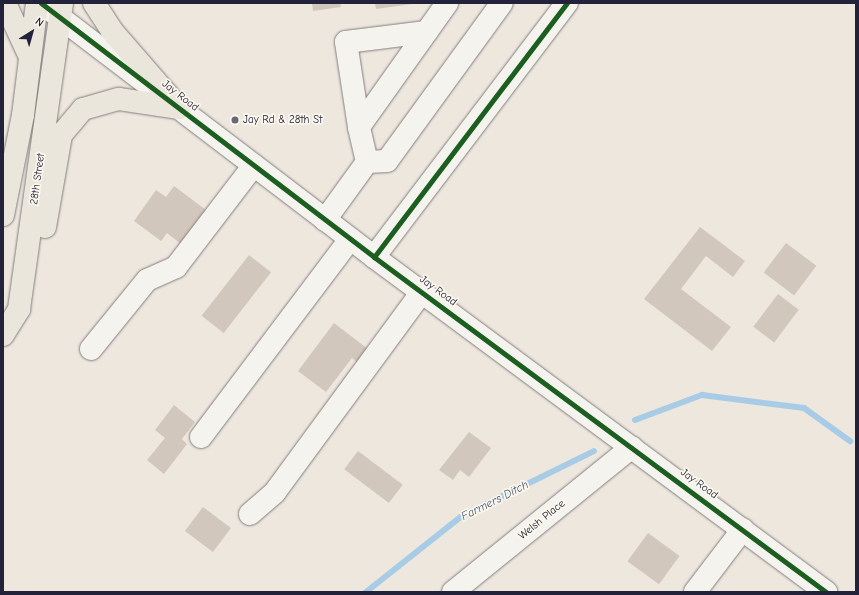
<!DOCTYPE html>
<html>
<head>
<meta charset="utf-8">
<style>
  body { margin:0 }
  #map { position:relative; width:859px; height:595px; overflow:hidden; background:#eee7de; font-family:"Comic Neue",sans-serif }
  div>[style] { position:absolute }
  .stream>* { height:6px; margin:-3px; padding:0 3px; transform-origin:3px; border-radius:3px; background:#a9cce6 }
  .building>* { inset:0; background:#d2c7bc; transform-origin:0 0 }
  .roads { filter:drop-shadow(0 0 1px #827f80) drop-shadow(0 0 1px #827f80) }
  .minor>* { height:22px; margin:-11px; padding:0 11px; transform-origin:11px; border-radius:11px; background:#f5f3ee }
  .highway>* { height:22px; margin:-11px; padding:0 11px; transform-origin:11px; border-radius:11px; background:#ebe6db }
  .cycleway>* { height:5px; margin:-2.5px; padding:0 2.5px; transform-origin:2.5px; border-radius:2.5px; background:#1b5e20 }
  .dots>* { width:11px; height:11px; translate:-50% -50%; box-sizing:border-box; border:2px solid #fbf7ec; border-radius:50% }
  span { translate:-50% -50%; white-space:nowrap; text-align:center; line-height:1.15; -webkit-text-stroke:3.5px #fbf7ec; paint-order:stroke }
  .street-label { font-size:11px; color:#22223b }
  .poi-label { font-size:11px; color:#22223b }
  .left { translate:0 -50%; text-align:left }
  .water-label { font-size:12px; color:#475a78; font-style:italic }
  .frame { position:absolute; inset:0; border:4px solid #22223b; pointer-events:none }
  .north { position:absolute; left:12px; top:12px; width:40px; height:40px; -webkit-text-stroke:3px #fbf7ec; paint-order:stroke; rotate:37deg; font-size:11px; font-weight:700; line-height:16px; text-align:center; color:#22223b }
  .north::after { content:''; display:block; margin:auto; width:14px; height:18px; background:#22223b; clip-path:polygon(50% 0,100% 100%,50% 72%,0 100%) }
</style>
</head>
<body>
<div id="map">
  <div class="stream">
    <i style="left:635px;top:420px;width:72px;rotate:-20.5deg"></i>
    <i style="left:702px;top:395px;width:103px;rotate:7.3deg"></i>
    <i style="left:804px;top:408px;width:57px;rotate:35.7deg"></i>
    <i style="left:366px;top:592px;width:122px;rotate:-38.4deg"></i>
    <i style="left:462px;top:516px;width:147px;rotate:-26.2deg"></i>
  </div>
  <div class="building">
    <i style="clip-path:polygon(312px 3px,340px 3px,341px 7px,313px 11px)"></i>
    <i style="clip-path:polygon(375px 3px,412px 3px,412px 4px,376px 9px)"></i>
    <i style="clip-path:polygon(174px 186px,206px 210px,181px 244px,167px 233px,161px 241px,134px 221px,156px 190px,166px 197px)"></i>
    <i style="clip-path:polygon(700px 227px,745px 261px,733px 277px,706px 256px,681px 289px,731px 327px,712px 351px,644px 299px)"></i>
    <i style="left:786px;top:243px;width:38px;height:37px;rotate:37deg"></i>
    <i style="left:249px;top:255px;width:28px;height:77px;rotate:38deg"></i>
    <i style="left:778px;top:294px;width:26px;height:41px;rotate:37deg"></i>
    <i style="clip-path:polygon(334px 323px,368px 349px,358px 363px,352px 358px,326px 392px,298px 371px)"></i>
    <i style="clip-path:polygon(174px 405px,195px 422px,182px 439px,187px 444px,164px 474px,147px 460px,165px 438px,155px 430px)"></i>
    <i style="clip-path:polygon(469px 432px,491px 448px,469px 477px,460px 470px,453px 480px,439px 470px)"></i>
    <i style="left:358px;top:451px;width:56px;height:23px;rotate:37deg"></i>
    <i style="left:203px;top:507px;width:35px;height:30px;rotate:37deg"></i>
    <i style="left:648px;top:533px;width:39px;height:35px;rotate:36deg"></i>
  </div>
  <div class="roads">
    <div class="minor">
      <i style="left:41px;top:3px;width:419px;rotate:37.3deg"></i>
      <i style="left:374px;top:257px;width:563px;rotate:36.54deg"></i>
      <i style="left:359px;top:127px;width:86px;rotate:-98.7deg"></i>
      <i style="left:346px;top:42px;width:81px;rotate:-7.1deg"></i>
      <i style="left:367px;top:162px;width:20px;rotate:-3deg"></i>
      <i style="left:387px;top:161px;width:195px;rotate:-54deg"></i>
      <i style="left:325px;top:220px;width:72px;rotate:-54.1deg"></i>
      <i style="left:367px;top:162px;width:36px;rotate:-103deg"></i>
      <i style="left:359px;top:127px;width:152px;rotate:-54.6deg"></i>
      <i style="left:374px;top:257px;width:319px;rotate:-52.8deg"></i>
      <i style="left:91px;top:349px;width:89px;rotate:-50.9deg"></i>
      <i style="left:147px;top:280px;width:32px;rotate:-24deg"></i>
      <i style="left:176px;top:267px;width:128px;rotate:-52.6deg"></i>
      <i style="left:201px;top:437px;width:248px;rotate:-53deg"></i>
      <i style="left:250px;top:514px;width:33px;rotate:-41deg"></i>
      <i style="left:275px;top:492px;width:248px;rotate:-53.7deg"></i>
      <i style="left:453px;top:592px;width:230px;rotate:-39deg"></i>
      <i style="left:695px;top:592px;width:79px;rotate:-52.7deg"></i>
    </div>
    <div class="highway">
      <i style="left:5px;top:3px;width:60px;rotate:65.2deg"></i>
      <i style="left:94px;top:3px;width:33px;rotate:57deg"></i>
      <i style="left:112px;top:31px;width:102px;rotate:49deg"></i>
      <i style="left:3px;top:215px;width:102px;rotate:-78.7deg"></i>
      <i style="left:23px;top:115px;width:113px;rotate:-82.9deg"></i>
      <i style="left:45px;top:227px;width:93px;rotate:-80.1deg"></i>
      <i style="left:61px;top:135px;width:34px;rotate:-50deg"></i>
      <i style="left:83px;top:109px;width:37px;rotate:-16deg"></i>
      <i style="left:119px;top:99px;width:61px;rotate:8.5deg"></i>
      <i style="left:3px;top:335px;width:31px;rotate:-58deg"></i>
      <i style="left:19px;top:309px;width:309px;rotate:-82deg"></i>
    </div>
  </div>
  <div class="cycleway">
    <i style="left:41px;top:3px;width:419px;rotate:37.3deg"></i>
    <i style="left:374px;top:257px;width:563px;rotate:36.54deg"></i>
    <i style="left:374px;top:257px;width:319px;rotate:-52.8deg"></i>
  </div>
  <div class="dots">
    <i style="left:235px;top:120px;background:#696774"></i>
  </div>
  <div class="street-label">
    <span style="left:180px;top:96px;rotate:38deg">Jay Road</span>
    <span style="left:38px;top:179px;rotate:-82deg">28th Street</span>
    <span style="left:438px;top:291px;rotate:36deg">Jay Road</span>
    <span style="left:699px;top:484px;rotate:36deg">Jay Road</span>
    <span style="left:542px;top:520px;rotate:-39deg">Welsh Place</span>
  </div>
  <div class="poi-label">
    <span class="left" style="left:243px;top:120px">Jay Rd &amp; 28th St</span>
  </div>
  <div class="water-label">
    <span style="left:495px;top:501px;rotate:-27deg">Farmers Ditch</span>
  </div>
  <div class="frame"></div>
  <div class="north">N</div>
</div>
</body>
</html>
